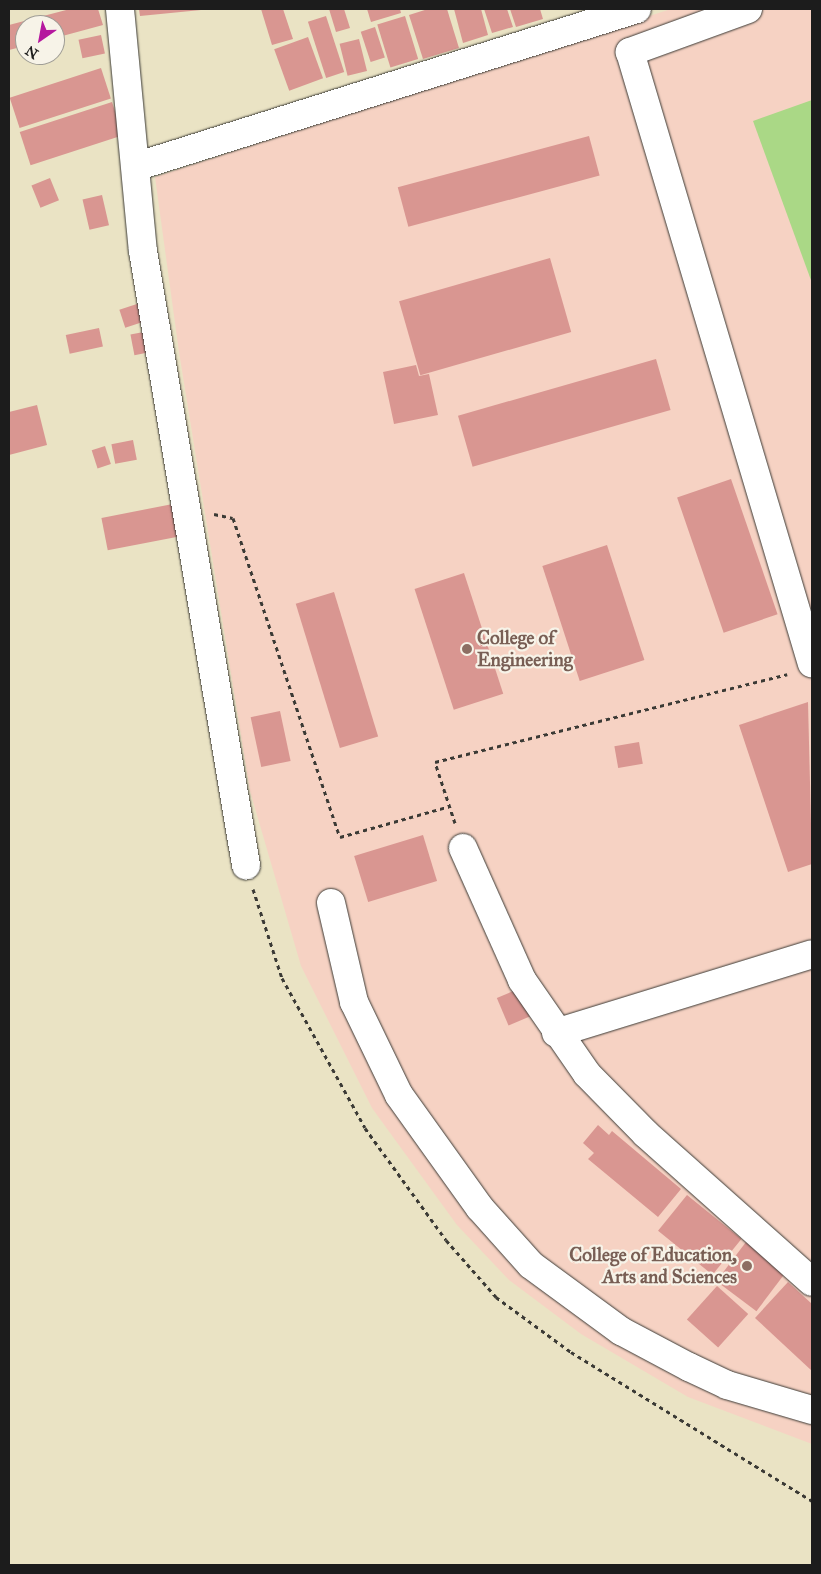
<!DOCTYPE html>
<html>
<head>
<meta charset="utf-8">
<style>
  body { margin:0 }
  #map { position:relative; width:821px; height:1574px; overflow:hidden; background:#eae3c4; font-family:"IM FELL Great Primer",serif }
  div>[style] { position:absolute }
  .built>* { inset:0; background:#f6d2c3 }
  .green>* { inset:0; background:#aad886 }
  .building>* { inset:0; background:#d99691; transform-origin:0 0 }
  .path>* { height:3px; margin-top:-1.5px; transform-origin:0; background:repeating-linear-gradient(90deg,#3b3a35 0 4px,transparent 0 8px) }
  .roads { filter:drop-shadow(0 0 1px #3b3a35) drop-shadow(0 0 1px #3b3a35) }
  .minor>* { height:28px; margin:-14px; padding:0 14px; transform-origin:14px; border-radius:14px; background:#fff }
  .dots>* { width:14px; height:14px; translate:-50% -50%; box-sizing:border-box; border:2px solid #f7f3e8; border-radius:50% }
  span { translate:-50% -50%; white-space:nowrap; text-align:center; line-height:1.15; -webkit-text-stroke:4.5px #f7f3e8; paint-order:stroke }
  .education-label { font-size:19px; color:#785e54; font-weight:700 }
  .left { translate:0 -50%; text-align:left }
  .right { translate:-100% -50%; text-align:right }
  .frame { position:absolute; inset:0; border:10px solid #1c1c1c; pointer-events:none }
  .north { position:absolute; left:15px; top:15px; width:50px; height:50px; box-sizing:border-box; background:#f7f3e8; border:1px solid #9f9d96; border-radius:50%; rotate:213deg; font-size:14px; font-weight:700; line-height:20px; text-align:center; color:#1c1c1c }
  .north::after { content:''; display:block; margin:auto; width:18px; height:22px; background:#b5179e; clip-path:polygon(50% 0,100% 100%,50% 72%,0 100%) }
</style>
</head>
<body>
<div id="map">
  <div class="built">
    <i style="clip-path:polygon(671px 9px,812px 9px,812px 1444px,688px 1397px,581px 1334px,509px 1280px,457px 1225px,372px 1108px,301px 966px,250px 791px,179px 352px,155px 177px)"></i>
  </div>
  <div class="green">
    <i style="clip-path:polygon(812px 100px,812px 283px,753px 121px)"></i>
  </div>
  <div class="building">
    <i style="clip-path:polygon(70px 9px,98px 9px,103px 25px,55px 38px,55px 25px,25px 25px,25px 46px,9px 50px,9px 25px)"></i>
    <i style="clip-path:polygon(139px 9px,201px 9px,201px 10px,140px 16px)"></i>
    <i style="clip-path:polygon(261px 9px,283px 9px,293px 39px,272px 45px)"></i>
    <i style="clip-path:polygon(329px 9px,344px 9px,350px 28px,336px 32px)"></i>
    <i style="clip-path:polygon(367px 9px,400px 9px,401px 13px,371px 22px)"></i>
    <i style="clip-path:polygon(428px 9px,447px 9px,459px 48px,423px 59px,409px 15px)"></i>
    <i style="clip-path:polygon(454px 9px,481px 9px,488px 35px,463px 43px)"></i>
    <i style="clip-path:polygon(484px 9px,507px 9px,513px 27px,492px 33px)"></i>
    <i style="clip-path:polygon(510px 9px,540px 9px,543px 19px,516px 27px)"></i>
    <i style="left:326px;top:16px;width:59px;height:19px;rotate:72deg"></i>
    <i style="left:405px;top:16px;width:45px;height:29px;rotate:73deg"></i>
    <i style="left:375px;top:27px;width:32px;height:15px;rotate:72deg"></i>
    <i style="left:101px;top:35px;width:19px;height:23px;rotate:78deg"></i>
    <i style="left:308px;top:37px;width:44px;height:36px;rotate:70deg"></i>
    <i style="left:359px;top:39px;width:33px;height:20px;rotate:76deg"></i>
    <i style="left:101px;top:68px;width:32px;height:96px;rotate:72deg"></i>
    <i style="left:112px;top:102px;width:35px;height:97px;rotate:72deg"></i>
    <i style="left:589px;top:136px;width:41px;height:198px;rotate:75deg"></i>
    <i style="left:50px;top:178px;width:24px;height:20px;rotate:68deg"></i>
    <i style="left:102px;top:195px;width:31px;height:20px;rotate:77deg"></i>
    <i style="left:550px;top:258px;width:77px;height:157px;rotate:74deg"></i>
    <i style="left:146px;top:301px;width:19px;height:28px;rotate:72deg"></i>
    <i style="left:99px;top:328px;width:19px;height:34px;rotate:78deg"></i>
    <i style="left:154px;top:330px;width:21px;height:24px;rotate:79deg"></i>
    <i style="left:656px;top:359px;width:53px;height:206px;rotate:74deg"></i>
    <i style="clip-path:polygon(416px 365px,419px 376px,429px 374px,438px 415px,394px 424px,383px 372px)"></i>
    <i style="clip-path:polygon(37px 405px,47px 445px,9px 455px,9px 412px)"></i>
    <i style="left:133px;top:440px;width:20px;height:22px;rotate:79deg"></i>
    <i style="left:105px;top:446px;width:19px;height:14px;rotate:72deg"></i>
    <i style="left:731px;top:479px;width:143px;height:57px;rotate:71deg"></i>
    <i style="left:178px;top:503px;width:33px;height:78px;rotate:79deg"></i>
    <i style="left:607px;top:545px;width:121px;height:68px;rotate:72deg"></i>
    <i style="left:464px;top:573px;width:127px;height:52px;rotate:72deg"></i>
    <i style="left:334px;top:592px;width:151px;height:40px;rotate:73deg"></i>
    <i style="clip-path:polygon(808px 702px,812px 864px,788px 872px,739px 725px)"></i>
    <i style="left:280px;top:711px;width:51px;height:30px;rotate:78deg"></i>
    <i style="left:639px;top:742px;width:22px;height:25px;rotate:80deg"></i>
    <i style="left:423px;top:835px;width:48px;height:72px;rotate:73deg"></i>
    <i style="left:518px;top:989px;width:30px;height:23px;rotate:67deg"></i>
    <i style="clip-path:polygon(598px 1125px,609px 1135px,612px 1131px,681px 1189px,658px 1217px,588px 1159px,594px 1153px,583px 1143px)"></i>
    <i style="left:687px;top:1195px;width:70px;height:46px;rotate:39deg"></i>
    <i style="left:749px;top:1238px;width:50px;height:54px;rotate:37deg"></i>
    <i style="clip-path:polygon(788px 1282px,812px 1304px,812px 1371px,755px 1318px)"></i>
    <i style="left:717px;top:1286px;width:42px;height:45px;rotate:42deg"></i>
  </div>
  <div class="path">
    <i style="left:214px;top:514px;width:19px;rotate:12deg"></i>
    <i style="left:233px;top:518px;width:336px;rotate:71.5deg"></i>
    <i style="left:340px;top:837px;width:114px;rotate:-15.7deg"></i>
    <i style="left:455px;top:823px;width:64px;rotate:-108.2deg"></i>
    <i style="left:435px;top:762px;width:363px;rotate:-14deg"></i>
    <i style="left:253px;top:889px;width:94px;rotate:72deg"></i>
    <i style="left:282px;top:978px;width:171px;rotate:61deg"></i>
    <i style="left:365px;top:1128px;width:138px;rotate:54.1deg"></i>
    <i style="left:446px;top:1240px;width:76px;rotate:48.7deg"></i>
    <i style="left:496px;top:1297px;width:93px;rotate:36.3deg"></i>
    <i style="left:571px;top:1352px;width:283px;rotate:31.7deg"></i>
  </div>
  <div class="roads">
    <div class="minor">
      <i style="left:120px;top:9px;width:243px;rotate:84.6deg"></i>
      <i style="left:143px;top:251px;width:623px;rotate:80.48deg"></i>
      <i style="left:748px;top:9px;width:126px;rotate:160deg"></i>
      <i style="left:630px;top:52px;width:638px;rotate:73.44deg"></i>
      <i style="left:138px;top:166px;width:523px;rotate:-17.47deg"></i>
      <i style="left:463px;top:848px;width:145px;rotate:65.9deg"></i>
      <i style="left:522px;top:980px;width:114px;rotate:55.3deg"></i>
      <i style="left:587px;top:1074px;width:84px;rotate:45.5deg"></i>
      <i style="left:646px;top:1134px;width:222px;rotate:41.7deg"></i>
      <i style="left:331px;top:903px;width:102px;rotate:76.9deg"></i>
      <i style="left:354px;top:1002px;width:103px;rotate:64.2deg"></i>
      <i style="left:399px;top:1095px;width:139px;rotate:54.4deg"></i>
      <i style="left:480px;top:1208px;width:76px;rotate:48.2deg"></i>
      <i style="left:531px;top:1265px;width:112px;rotate:36.3deg"></i>
      <i style="left:621px;top:1331px;width:77px;rotate:27.9deg"></i>
      <i style="left:689px;top:1367px;width:42px;rotate:25.3deg"></i>
      <i style="left:727px;top:1385px;width:89px;rotate:16.4deg"></i>
      <i style="left:556px;top:1033px;width:268px;rotate:-17.1deg"></i>
    </div>
  </div>
  <div class="dots">
    <i style="left:467px;top:649px;background:#8d6e63"></i>
    <i style="left:747px;top:1266px;background:#8d6e63"></i>
  </div>
  <div class="education-label">
    <span class="left" style="left:477px;top:649px">College of<br>Engineering</span>
    <span class="right" style="left:737px;top:1266px">College of Education,<br>Arts and Sciences</span>
  </div>
  <div class="frame"></div>
  <div class="north">N</div>
</div>
</body>
</html>
